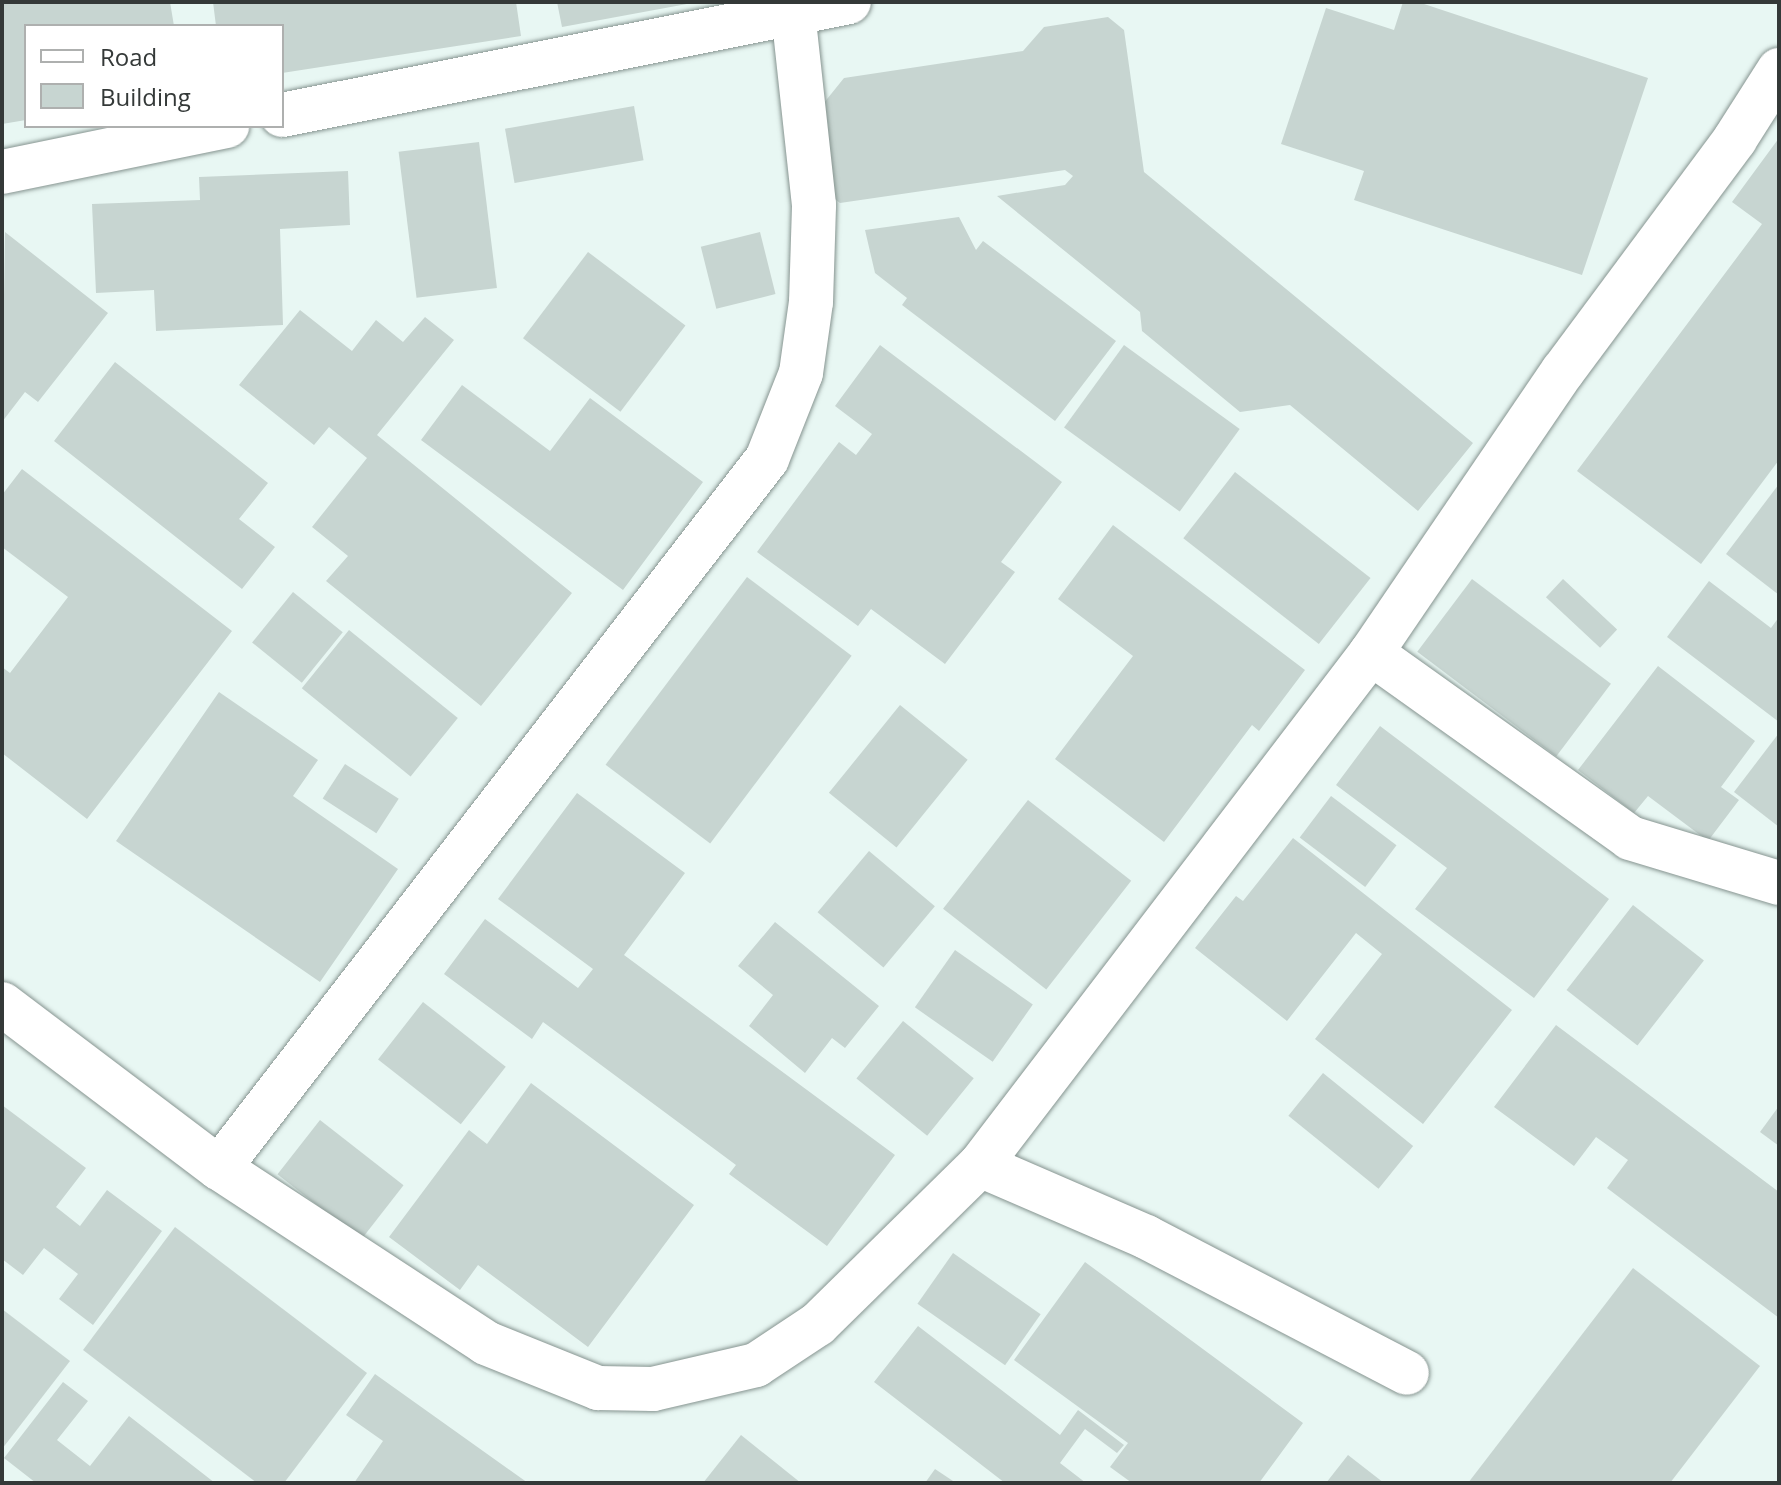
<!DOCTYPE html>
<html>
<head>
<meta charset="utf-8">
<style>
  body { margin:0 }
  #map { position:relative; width:1781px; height:1485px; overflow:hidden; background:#e8f7f3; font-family:"Open Sans",sans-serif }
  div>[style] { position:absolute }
  .building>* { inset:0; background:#c7d5d1; transform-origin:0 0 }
  .roads { filter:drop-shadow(0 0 2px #869490) drop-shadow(0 0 2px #869490) }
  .minor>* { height:44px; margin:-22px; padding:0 22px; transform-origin:22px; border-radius:22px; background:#fff }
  span { translate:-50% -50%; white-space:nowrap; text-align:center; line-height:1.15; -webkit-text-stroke:6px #fff; paint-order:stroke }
  .frame { position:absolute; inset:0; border:4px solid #343938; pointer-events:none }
  .legend { position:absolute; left:24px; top:24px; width:260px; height:104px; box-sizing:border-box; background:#fff; border:2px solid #aeb0af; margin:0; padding:10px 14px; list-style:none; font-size:24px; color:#343938 }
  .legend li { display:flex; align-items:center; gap:16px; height:40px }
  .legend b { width:40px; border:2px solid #aeb0af }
</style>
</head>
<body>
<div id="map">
  <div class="building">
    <i style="clip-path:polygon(2px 2px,170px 2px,174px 26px,26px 26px,26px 120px,2px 124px)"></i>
    <i style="clip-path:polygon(213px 2px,516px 2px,521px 36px,282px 73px,282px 26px,216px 26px)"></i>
    <i style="clip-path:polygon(557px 2px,687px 2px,687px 4px,562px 27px)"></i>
    <i style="clip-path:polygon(1403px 2px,1418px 2px,1648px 78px,1582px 275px,1354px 200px,1364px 171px,1281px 144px,1326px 8px,1394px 30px)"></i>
    <i style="clip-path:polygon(1108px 17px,1124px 30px,1144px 172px,1473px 443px,1418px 511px,1290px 405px,1240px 412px,1142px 331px,1140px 312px,997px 196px,1065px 185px,1073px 176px,1065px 170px,840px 203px,831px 196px,819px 109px,844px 78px,1023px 51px,1044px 27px)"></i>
    <i style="left:634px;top:106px;width:55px;height:131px;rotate:80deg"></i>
    <i style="clip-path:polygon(1779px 138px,1779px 460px,1701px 564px,1577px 471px,1762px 224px,1732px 202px)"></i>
    <i style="left:479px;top:142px;width:147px;height:81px;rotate:83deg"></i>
    <i style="clip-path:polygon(348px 171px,350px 225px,280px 229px,283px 325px,156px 331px,154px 290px,96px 293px,92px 204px,200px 200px,199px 177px)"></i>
    <i style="clip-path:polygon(959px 217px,976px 250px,983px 241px,1116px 341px,1055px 421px,902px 305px,907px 298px,875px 273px,865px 230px)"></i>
    <i style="clip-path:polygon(5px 232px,108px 313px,38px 402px,25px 392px,2px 422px)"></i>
    <i style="left:760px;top:232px;width:64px;height:61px;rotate:76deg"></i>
    <i style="left:588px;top:252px;width:122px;height:108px;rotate:37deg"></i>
    <i style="clip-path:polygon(300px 310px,352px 351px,376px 320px,403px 342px,425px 317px,454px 340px,377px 435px,572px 593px,481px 706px,326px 581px,348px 556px,312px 527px,367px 458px,329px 427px,314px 445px,239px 385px)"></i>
    <i style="clip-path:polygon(880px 345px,1062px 482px,1001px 562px,1015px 572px,945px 664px,871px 609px,858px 626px,757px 552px,839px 442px,856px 455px,872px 434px,835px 406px)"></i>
    <i style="left:1124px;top:345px;width:143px;height:102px;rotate:36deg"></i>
    <i style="clip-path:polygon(115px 362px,268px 483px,239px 519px,275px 547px,242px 589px,54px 441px)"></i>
    <i style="clip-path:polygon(462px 385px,550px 451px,590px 398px,703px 482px,623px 590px,421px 440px)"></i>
    <i style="clip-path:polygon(22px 469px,232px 631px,87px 819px,2px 753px,2px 667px,10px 673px,68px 597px,2px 547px,2px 495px)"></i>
    <i style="left:1235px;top:472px;width:172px;height:84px;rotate:38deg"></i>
    <i style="clip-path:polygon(1779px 484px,1779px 595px,1726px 554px)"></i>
    <i style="clip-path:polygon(1113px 525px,1305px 670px,1259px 731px,1252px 725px,1164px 842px,1055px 759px,1133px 656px,1058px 599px)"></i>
    <i style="left:747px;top:577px;width:131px;height:235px;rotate:37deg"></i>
    <i style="left:1472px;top:579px;width:174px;height:91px;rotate:37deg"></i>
    <i style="left:1563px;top:579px;width:74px;height:25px;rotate:43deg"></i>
    <i style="clip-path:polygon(1709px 581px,1771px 628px,1779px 617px,1779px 722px,1667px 637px)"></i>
    <i style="left:293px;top:592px;width:64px;height:65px;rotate:39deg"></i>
    <i style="left:349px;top:630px;width:140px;height:75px;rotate:39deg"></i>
    <i style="clip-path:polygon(1658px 666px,1755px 741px,1721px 787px,1739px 800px,1708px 841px,1648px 796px,1634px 813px,1578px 770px)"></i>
    <i style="clip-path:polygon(219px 692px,318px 760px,293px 796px,398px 869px,320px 982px,116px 841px)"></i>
    <i style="left:900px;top:705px;width:87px;height:113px;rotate:39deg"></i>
    <i style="clip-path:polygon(1380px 726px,1609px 899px,1534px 998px,1415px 909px,1447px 868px,1336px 785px)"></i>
    <i style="clip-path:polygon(1779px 733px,1779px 827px,1734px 792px)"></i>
    <i style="left:345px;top:764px;width:64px;height:41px;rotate:33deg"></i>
    <i style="clip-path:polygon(577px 793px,685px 873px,624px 955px,895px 1155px,827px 1246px,729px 1174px,736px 1165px,543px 1022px,532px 1039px,444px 974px,485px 919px,578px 988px,593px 969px,498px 899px)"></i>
    <i style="left:1331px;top:796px;width:82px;height:52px;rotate:37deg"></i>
    <i style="left:1028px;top:800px;width:131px;height:138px;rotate:38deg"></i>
    <i style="clip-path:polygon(1293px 838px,1512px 1010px,1423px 1124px,1315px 1039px,1382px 954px,1356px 933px,1287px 1021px,1195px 948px,1236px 896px,1243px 901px)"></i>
    <i style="left:869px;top:851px;width:86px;height:80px;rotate:40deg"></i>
    <i style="left:1633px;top:905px;width:90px;height:108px;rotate:38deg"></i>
    <i style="clip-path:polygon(775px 922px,879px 1006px,845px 1048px,832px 1038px,805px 1073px,749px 1026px,773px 995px,738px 966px)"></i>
    <i style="left:955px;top:950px;width:95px;height:70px;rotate:35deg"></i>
    <i style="left:423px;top:1002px;width:105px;height:73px;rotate:38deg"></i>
    <i style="left:903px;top:1021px;width:91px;height:74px;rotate:39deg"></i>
    <i style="clip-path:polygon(1556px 1025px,1779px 1192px,1779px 1318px,1607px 1188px,1628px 1160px,1596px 1137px,1574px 1166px,1494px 1107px)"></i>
    <i style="left:1323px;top:1073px;width:116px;height:55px;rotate:39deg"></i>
    <i style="clip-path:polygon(531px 1083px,694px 1205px,588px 1347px,478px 1265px,460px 1290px,389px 1237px,469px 1130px,487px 1144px)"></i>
    <i style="clip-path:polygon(2px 1105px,86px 1168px,56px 1207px,80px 1226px,107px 1190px,162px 1231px,93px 1325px,59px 1299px,78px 1274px,44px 1248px,23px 1275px,2px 1259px)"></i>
    <i style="clip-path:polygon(1779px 1106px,1779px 1146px,1760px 1132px)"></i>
    <i style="left:320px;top:1120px;width:106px;height:69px;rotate:38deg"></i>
    <i style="clip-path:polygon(175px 1227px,367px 1373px,284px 1483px,257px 1483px,83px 1350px)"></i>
    <i style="left:953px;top:1253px;width:107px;height:62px;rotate:35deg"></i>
    <i style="clip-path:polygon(1085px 1262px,1303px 1423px,1259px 1483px,1132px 1483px,1110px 1467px,1128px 1443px,1014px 1360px)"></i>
    <i style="clip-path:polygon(1633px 1268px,1760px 1366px,1670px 1483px,1468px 1483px)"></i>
    <i style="clip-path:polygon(2px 1309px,70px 1361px,2px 1449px)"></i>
    <i style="clip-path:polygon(918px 1326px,1060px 1435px,1078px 1410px,1124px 1445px,1117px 1453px,1085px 1429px,1060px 1463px,1086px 1483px,1005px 1483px,874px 1382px)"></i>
    <i style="clip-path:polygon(375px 1374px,528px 1483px,354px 1483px,383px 1441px,346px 1415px)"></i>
    <i style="clip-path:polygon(63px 1382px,88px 1401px,57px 1440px,90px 1466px,129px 1416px,215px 1483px,36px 1483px,4px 1458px)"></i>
    <i style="clip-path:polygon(741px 1435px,801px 1483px,703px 1483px)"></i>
    <i style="clip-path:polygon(1348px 1455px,1384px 1483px,1326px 1483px)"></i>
    <i style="clip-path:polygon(935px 1469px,956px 1483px,925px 1483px)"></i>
  </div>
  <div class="roads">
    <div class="minor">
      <i style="left:282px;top:115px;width:578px;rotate:-11.27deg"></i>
      <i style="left:2px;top:172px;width:230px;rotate:-11.6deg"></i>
      <i style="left:1371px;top:653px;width:318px;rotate:35.5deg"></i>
      <i style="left:1630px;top:838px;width:156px;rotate:16.8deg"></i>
      <i style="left:2px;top:1004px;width:272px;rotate:37.1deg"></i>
      <i style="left:219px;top:1168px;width:319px;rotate:33.2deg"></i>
      <i style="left:486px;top:1343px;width:121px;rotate:21.9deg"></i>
      <i style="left:598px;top:1388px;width:55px;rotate:1deg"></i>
      <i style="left:653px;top:1389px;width:106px;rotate:-13.1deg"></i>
      <i style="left:756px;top:1365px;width:74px;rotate:-33.5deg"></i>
      <i style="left:818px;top:1324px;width:227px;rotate:-44.5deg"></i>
      <i style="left:980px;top:1165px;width:644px;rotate:-52.63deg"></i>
      <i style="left:1371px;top:653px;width:341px;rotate:-55.8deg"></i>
      <i style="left:1563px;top:371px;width:289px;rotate:-53.4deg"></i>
      <i style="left:1735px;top:139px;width:82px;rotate:-57.5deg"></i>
      <i style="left:980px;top:1165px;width:181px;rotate:23.4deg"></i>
      <i style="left:1146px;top:1237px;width:294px;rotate:27.5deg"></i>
      <i style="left:219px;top:1168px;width:896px;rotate:-52.3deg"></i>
      <i style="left:767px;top:459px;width:92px;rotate:-68.4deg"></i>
      <i style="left:801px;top:373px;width:72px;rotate:-82deg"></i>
      <i style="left:811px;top:302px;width:97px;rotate:-88.2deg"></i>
      <i style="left:814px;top:205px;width:194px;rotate:-96.2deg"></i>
    </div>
  </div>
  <div class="frame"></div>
  <ul class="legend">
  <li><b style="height:10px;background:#fff"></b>Road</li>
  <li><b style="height:22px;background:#c7d5d1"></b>Building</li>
  </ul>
</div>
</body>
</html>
